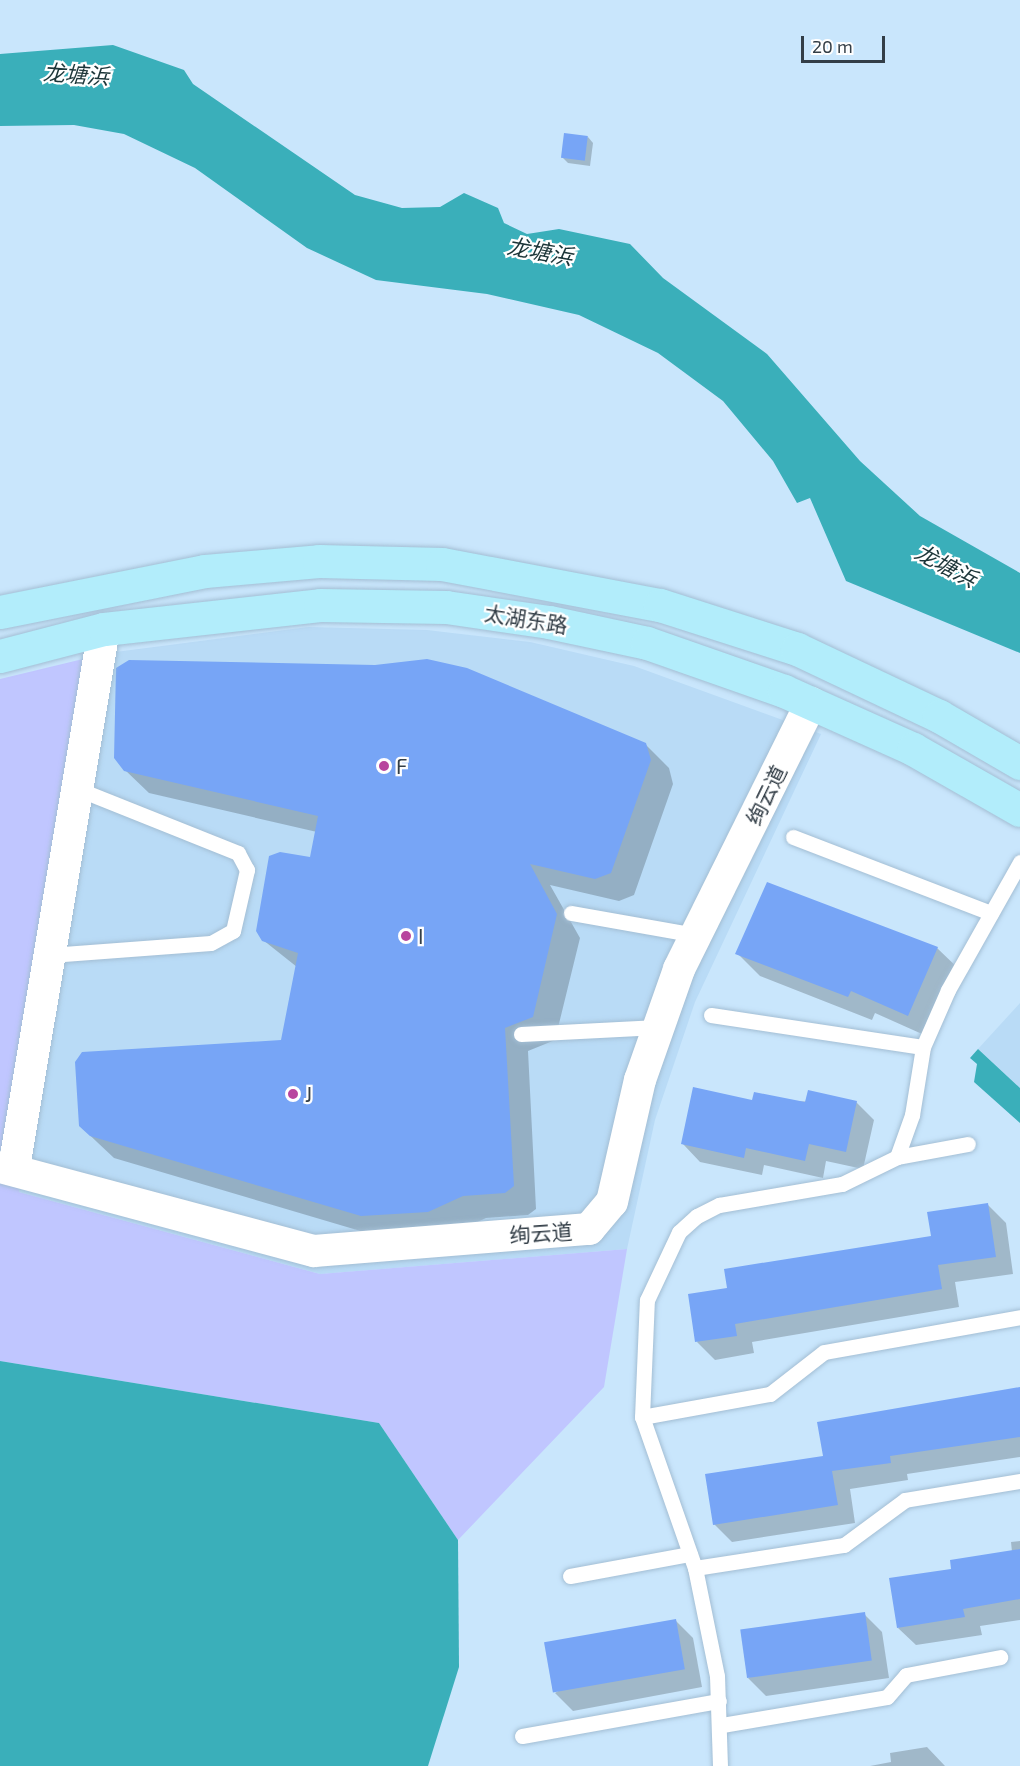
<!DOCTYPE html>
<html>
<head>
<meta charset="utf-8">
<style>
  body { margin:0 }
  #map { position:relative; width:1020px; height:1766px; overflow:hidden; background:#c9e6fc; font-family:"Exo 2","Noto Sans SC",sans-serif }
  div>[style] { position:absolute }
  .built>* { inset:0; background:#b9dbf6 }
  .green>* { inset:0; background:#c0c6ff }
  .water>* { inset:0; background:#3aafba }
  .shadow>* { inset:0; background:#0003 }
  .building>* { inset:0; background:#77a5f6; transform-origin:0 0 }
  .roads { filter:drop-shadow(0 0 2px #a3bed4) drop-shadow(0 0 2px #a3bed4) }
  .service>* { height:15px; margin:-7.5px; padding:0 7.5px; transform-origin:7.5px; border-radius:7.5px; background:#fff }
  .minor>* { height:32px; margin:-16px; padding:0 16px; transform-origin:16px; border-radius:16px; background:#fff }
  .secondary>* { height:33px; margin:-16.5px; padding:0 16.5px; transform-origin:16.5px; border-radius:16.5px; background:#b2edfb }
  .dots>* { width:16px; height:16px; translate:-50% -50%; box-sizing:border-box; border:3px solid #fff; border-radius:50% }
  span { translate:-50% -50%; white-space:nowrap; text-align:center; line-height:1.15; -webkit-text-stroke:4.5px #fff; paint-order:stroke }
  .street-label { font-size:21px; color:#333e47 }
  .poi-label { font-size:21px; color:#333e47 }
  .left { translate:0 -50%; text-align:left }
  .water-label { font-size:22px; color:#1d3639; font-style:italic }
  .scale { position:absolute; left:801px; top:36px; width:84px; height:27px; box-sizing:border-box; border:3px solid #333e47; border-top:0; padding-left:8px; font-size:18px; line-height:21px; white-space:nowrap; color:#333e47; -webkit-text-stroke:4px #fff; paint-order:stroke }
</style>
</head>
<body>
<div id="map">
  <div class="built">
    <i style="clip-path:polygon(308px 627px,427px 630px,530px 642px,634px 666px,821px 734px,695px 1002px,655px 1120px,627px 1249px,320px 1274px,19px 1192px,108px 653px)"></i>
    <i style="clip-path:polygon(1020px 1003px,1020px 1088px,978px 1049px)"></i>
  </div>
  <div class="green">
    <i style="clip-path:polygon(108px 653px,19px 1192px,320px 1274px,627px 1249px,604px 1387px,458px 1540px,379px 1423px,0 1361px,0 679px)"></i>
  </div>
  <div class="water">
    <i style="clip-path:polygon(113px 45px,184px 70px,193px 84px,355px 195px,402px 208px,440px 207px,464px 193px,498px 208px,504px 223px,527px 234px,559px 229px,630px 244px,663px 278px,767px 354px,860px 461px,920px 516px,1020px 573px,1020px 653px,846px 581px,810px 498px,797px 503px,773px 461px,723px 401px,658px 353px,579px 315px,487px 294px,376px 280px,307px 248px,195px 168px,124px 134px,74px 125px,0 126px,0 54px)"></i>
    <i style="clip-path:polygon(978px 1049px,1020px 1088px,1020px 1123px,974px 1082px,977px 1064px,970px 1058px)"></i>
    <i style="clip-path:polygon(0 1361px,379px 1423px,458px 1540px,459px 1667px,428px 1766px,0 1766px)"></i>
  </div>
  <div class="shadow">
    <i style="clip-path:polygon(588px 137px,593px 143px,590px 166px,568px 163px,562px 157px)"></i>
    <i style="clip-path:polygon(646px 745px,669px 768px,673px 784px,634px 895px,619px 901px,550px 885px,580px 938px,555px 1040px,528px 1051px,536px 1209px,528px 1215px,486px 1218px,452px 1234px,384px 1238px,114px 1158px,80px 1126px,282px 1041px,297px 967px,263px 940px,311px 859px,317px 832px,149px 793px,125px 770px)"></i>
    <i style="clip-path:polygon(937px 948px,961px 971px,931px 1038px,875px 1013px,872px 1020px,760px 976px,737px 953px)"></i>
    <i style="clip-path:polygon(753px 1101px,856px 1102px,874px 1120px,863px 1169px,826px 1161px,823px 1178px,764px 1165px,762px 1175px,700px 1162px,683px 1144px)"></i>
    <i style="clip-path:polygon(988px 1205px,1006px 1223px,1013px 1274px,955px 1282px,959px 1307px,752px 1342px,754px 1353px,715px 1360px,697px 1342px,728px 1289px,932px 1237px)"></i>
    <i style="clip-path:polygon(1020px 1389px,1020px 1457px,907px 1474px,908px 1480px,850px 1489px,855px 1523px,732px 1542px,714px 1524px,825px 1457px)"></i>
    <i style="clip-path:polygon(1020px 1541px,1020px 1620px,980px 1626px,982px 1635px,916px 1645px,898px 1628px,953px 1570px,1012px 1552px,1011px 1542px)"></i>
    <i style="clip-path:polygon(864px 1614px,882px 1632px,889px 1678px,766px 1696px,748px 1678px)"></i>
    <i style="clip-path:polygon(675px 1620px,693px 1638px,702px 1687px,573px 1711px,555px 1693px)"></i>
    <i style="clip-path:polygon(927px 1747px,945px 1766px,870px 1766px,891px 1762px,890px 1753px)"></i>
  </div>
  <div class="building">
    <i style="left:564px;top:133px;width:24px;height:25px;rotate:7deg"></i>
    <i style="clip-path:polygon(427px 659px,467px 668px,646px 743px,651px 760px,611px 873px,595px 879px,530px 864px,557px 914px,533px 1017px,505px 1028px,514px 1186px,505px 1193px,463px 1196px,428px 1212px,361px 1216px,90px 1136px,79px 1126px,75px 1062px,82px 1052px,281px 1040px,298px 953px,262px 941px,256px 931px,269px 856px,280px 852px,310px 857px,318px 816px,124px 771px,114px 758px,116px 668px,129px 660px,375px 665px)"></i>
    <i style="clip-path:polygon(767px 882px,938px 947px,908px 1016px,851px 991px,848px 997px,735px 954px)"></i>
    <i style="clip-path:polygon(693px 1087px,752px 1100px,754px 1092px,805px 1102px,808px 1090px,857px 1101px,846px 1152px,809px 1144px,805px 1161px,746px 1148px,744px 1158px,681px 1144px)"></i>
    <i style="clip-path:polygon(988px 1203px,996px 1257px,938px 1265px,942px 1289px,735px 1324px,737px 1336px,695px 1342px,688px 1294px,727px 1288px,724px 1269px,931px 1236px,927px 1212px)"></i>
    <i style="clip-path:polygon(1020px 1387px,1020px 1437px,890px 1456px,891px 1463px,832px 1471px,838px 1505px,713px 1525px,705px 1474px,823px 1456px,817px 1422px)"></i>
    <i style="clip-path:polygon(1020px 1549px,1020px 1599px,963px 1609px,965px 1617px,897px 1628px,889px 1578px,951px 1569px,950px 1560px)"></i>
    <i style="left:865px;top:1612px;width:49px;height:126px;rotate:82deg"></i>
    <i style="left:676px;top:1619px;width:51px;height:134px;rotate:80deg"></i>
  </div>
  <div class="roads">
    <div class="service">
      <i style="left:793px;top:837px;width:212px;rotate:21deg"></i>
      <i style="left:571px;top:913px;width:127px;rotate:10deg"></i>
      <i style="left:50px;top:955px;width:161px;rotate:-4.3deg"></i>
      <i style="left:211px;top:943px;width:25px;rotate:-29deg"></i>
      <i style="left:233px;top:931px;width:63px;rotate:-77.1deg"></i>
      <i style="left:247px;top:870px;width:19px;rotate:-118deg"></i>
      <i style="left:238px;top:853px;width:172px;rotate:-158.2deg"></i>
      <i style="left:711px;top:1015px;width:214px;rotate:8.6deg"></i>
      <i style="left:521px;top:1034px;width:137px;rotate:-2.9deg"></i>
      <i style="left:897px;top:1157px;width:72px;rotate:-10.4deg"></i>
      <i style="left:642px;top:1417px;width:130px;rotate:-10.2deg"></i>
      <i style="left:770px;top:1394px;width:68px;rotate:-37.9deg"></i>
      <i style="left:824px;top:1352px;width:199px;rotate:-10.1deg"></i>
      <i style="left:695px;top:1568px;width:151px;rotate:-8.8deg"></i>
      <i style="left:844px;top:1545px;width:76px;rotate:-36.4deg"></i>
      <i style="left:905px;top:1500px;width:117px;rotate:-9.4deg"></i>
      <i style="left:570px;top:1576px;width:122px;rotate:-10.4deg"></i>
      <i style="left:722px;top:1725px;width:167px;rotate:-9.6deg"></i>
      <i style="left:887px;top:1697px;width:29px;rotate:-49deg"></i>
      <i style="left:906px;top:1675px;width:96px;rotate:-10.8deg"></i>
      <i style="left:522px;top:1736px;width:200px;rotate:-10.1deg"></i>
      <i style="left:720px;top:1766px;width:90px;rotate:-91.9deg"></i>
      <i style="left:717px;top:1676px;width:110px;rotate:-101.5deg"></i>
      <i style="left:695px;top:1568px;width:160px;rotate:-109.3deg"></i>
      <i style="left:642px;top:1417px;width:117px;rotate:-87.6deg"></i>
      <i style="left:647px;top:1300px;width:75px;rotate:-64.8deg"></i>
      <i style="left:679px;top:1232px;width:24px;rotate:-42deg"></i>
      <i style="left:697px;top:1216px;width:25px;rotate:-27deg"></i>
      <i style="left:719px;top:1205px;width:125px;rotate:-9.7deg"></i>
      <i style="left:842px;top:1184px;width:61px;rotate:-26.1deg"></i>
      <i style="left:897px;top:1157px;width:45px;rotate:-70.3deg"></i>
      <i style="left:912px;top:1115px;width:69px;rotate:-80.8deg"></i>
      <i style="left:923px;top:1047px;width:62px;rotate:-66.3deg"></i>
      <i style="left:948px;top:990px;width:147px;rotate:-60.6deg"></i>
    </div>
    <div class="minor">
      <i style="left:0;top:1167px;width:325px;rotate:15deg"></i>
      <i style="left:314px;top:1251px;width:276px;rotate:-4.6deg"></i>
      <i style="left:589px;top:1229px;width:35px;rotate:-50deg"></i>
      <i style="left:612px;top:1202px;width:125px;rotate:-77.1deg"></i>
      <i style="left:640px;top:1080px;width:118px;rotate:-70.6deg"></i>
      <i style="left:679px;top:969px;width:297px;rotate:-63.6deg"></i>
      <i style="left:14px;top:1168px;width:546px;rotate:-80.52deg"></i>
    </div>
    <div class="secondary">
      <i style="left:0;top:612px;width:209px;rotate:-11.3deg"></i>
      <i style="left:205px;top:571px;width:114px;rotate:-5deg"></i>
      <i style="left:319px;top:561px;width:123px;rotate:1.4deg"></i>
      <i style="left:442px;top:564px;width:222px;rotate:10.7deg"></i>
      <i style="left:660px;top:605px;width:144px;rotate:17.8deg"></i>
      <i style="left:797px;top:649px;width:157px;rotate:25.3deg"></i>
      <i style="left:939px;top:716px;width:94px;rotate:30.1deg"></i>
      <i style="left:0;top:656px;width:107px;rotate:-14.6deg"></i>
      <i style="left:104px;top:629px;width:217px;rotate:-6.3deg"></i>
      <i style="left:320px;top:605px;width:126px;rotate:0.9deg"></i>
      <i style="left:446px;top:607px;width:104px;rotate:8.3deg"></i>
      <i style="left:549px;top:622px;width:100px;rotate:12.1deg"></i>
      <i style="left:647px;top:643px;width:145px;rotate:19.3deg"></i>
      <i style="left:784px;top:691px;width:141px;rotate:24.2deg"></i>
      <i style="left:913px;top:749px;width:123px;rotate:29.7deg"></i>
    </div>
  </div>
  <div class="dots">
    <i style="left:384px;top:766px;background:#b8459e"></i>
    <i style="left:406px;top:936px;background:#b8459e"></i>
    <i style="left:293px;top:1094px;background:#b8459e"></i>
  </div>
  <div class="street-label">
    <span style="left:526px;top:619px;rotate:9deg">太湖东路</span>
    <span style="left:766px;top:795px;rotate:-64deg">绚云道</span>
    <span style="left:541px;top:1233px;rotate:-4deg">绚云道</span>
  </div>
  <div class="poi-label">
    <span class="left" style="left:396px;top:766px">F</span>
    <span class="left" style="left:418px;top:936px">I</span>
    <span class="left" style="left:305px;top:1094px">J</span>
  </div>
  <div class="water-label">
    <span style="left:76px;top:74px;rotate:4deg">龙塘浜</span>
    <span style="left:540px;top:251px;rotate:10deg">龙塘浜</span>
    <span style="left:946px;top:565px;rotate:28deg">龙塘浜</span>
  </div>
  <div class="scale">20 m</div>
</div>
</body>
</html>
